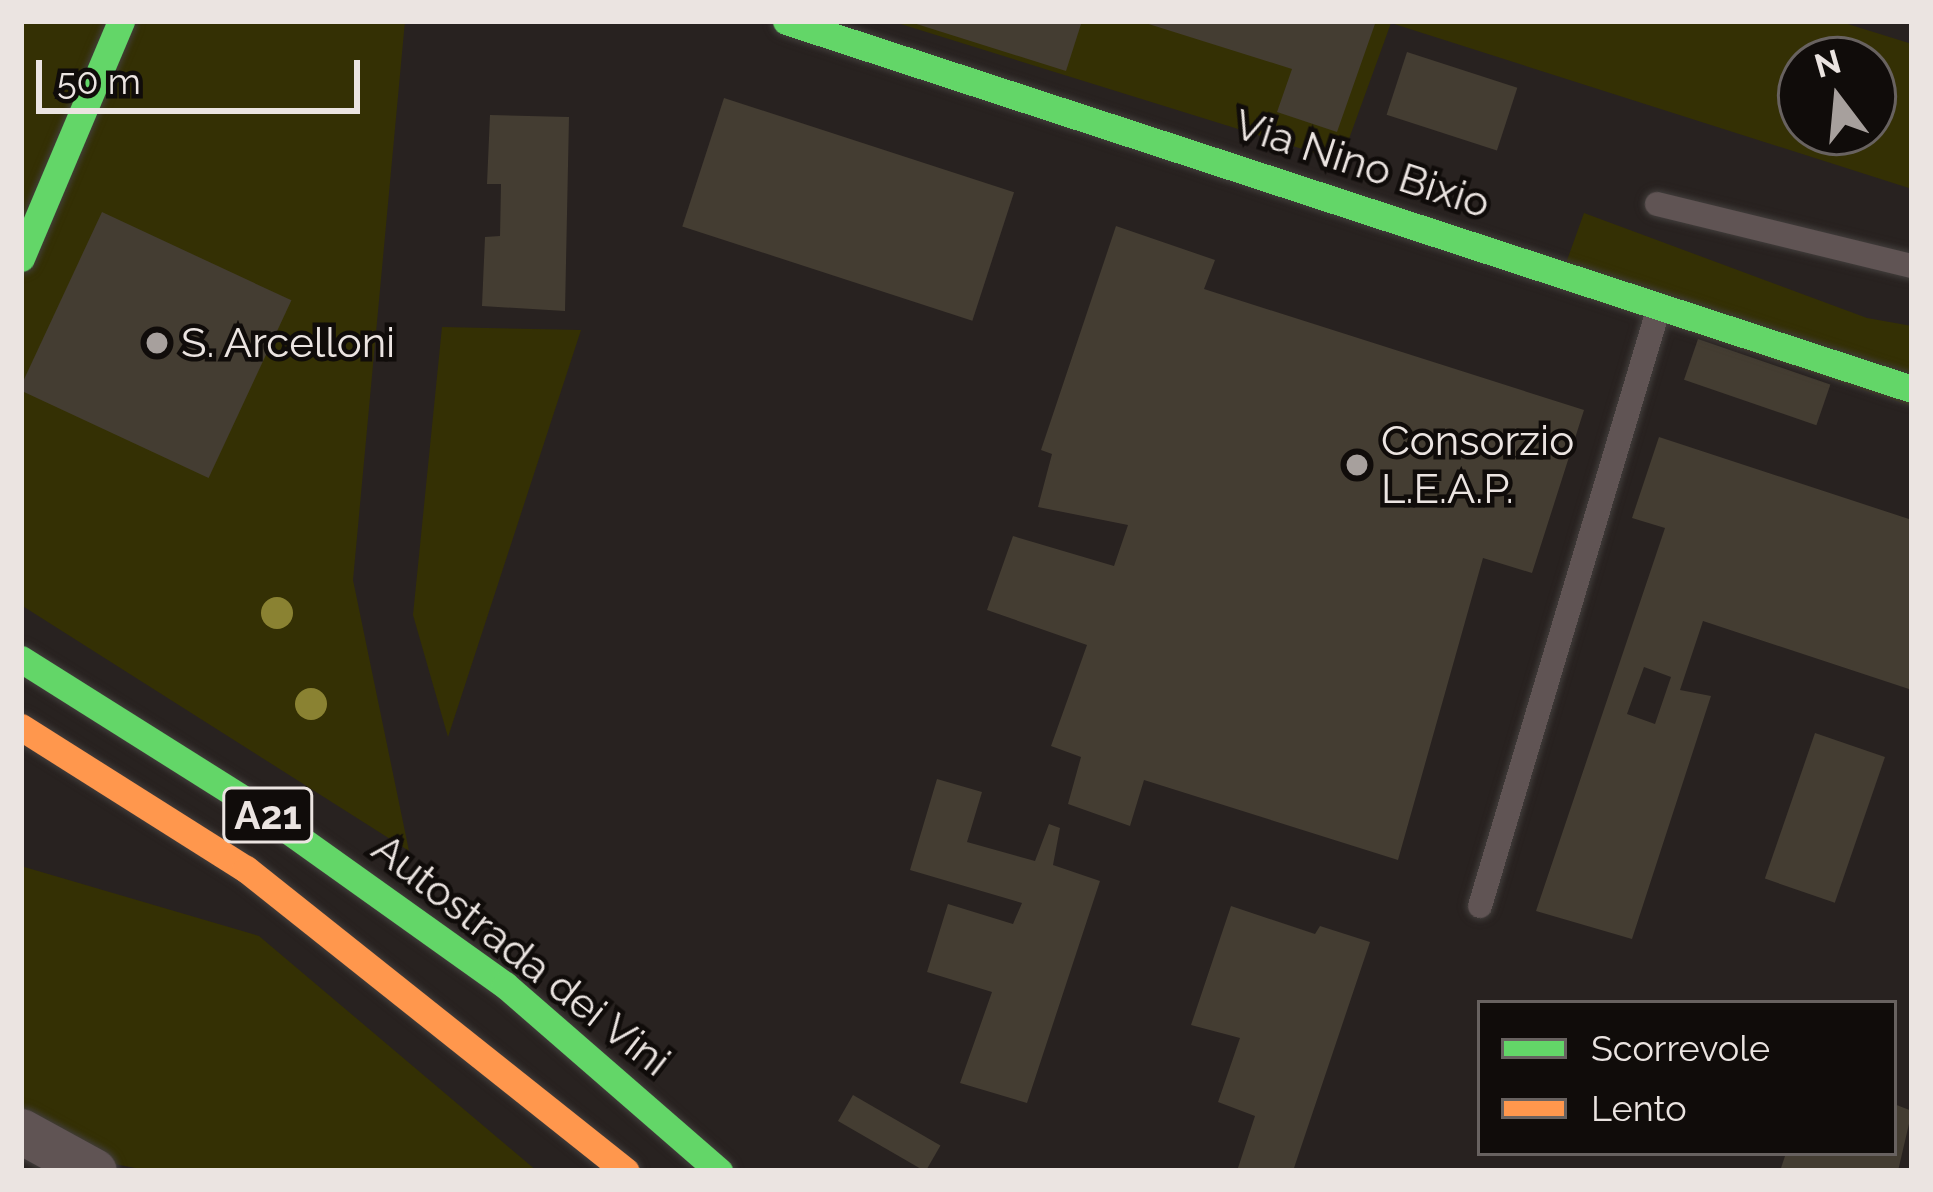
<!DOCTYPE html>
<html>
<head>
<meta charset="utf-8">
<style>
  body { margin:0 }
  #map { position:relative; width:1933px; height:1192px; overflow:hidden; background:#282220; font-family:Raleway,sans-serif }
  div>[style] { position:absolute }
  .green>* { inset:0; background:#343004 }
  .building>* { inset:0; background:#443d32; transform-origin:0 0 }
  .roads { filter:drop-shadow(0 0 3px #423e3c) drop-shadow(0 0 3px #423e3c) }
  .lane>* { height:24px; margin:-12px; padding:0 12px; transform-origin:12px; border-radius:12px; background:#605454 }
  .street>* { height:45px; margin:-22.5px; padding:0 22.5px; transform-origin:22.5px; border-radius:22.5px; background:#605454 }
  .fast>* { height:27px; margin:-13.5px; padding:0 13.5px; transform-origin:13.5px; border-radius:13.5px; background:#63d668 }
  .slow>* { height:27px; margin:-13.5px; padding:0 13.5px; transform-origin:13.5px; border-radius:13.5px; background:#ff974d }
  .trees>* { width:32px; height:32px; margin:-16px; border-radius:50%; background:#8a8232 }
  .dots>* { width:33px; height:33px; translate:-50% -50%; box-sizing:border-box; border:6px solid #100c0a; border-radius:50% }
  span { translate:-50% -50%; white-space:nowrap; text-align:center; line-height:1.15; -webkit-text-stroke:9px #100c0a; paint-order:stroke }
  .shield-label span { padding:3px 9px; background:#100c0a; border:3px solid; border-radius:9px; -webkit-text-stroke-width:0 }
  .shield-label { font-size:39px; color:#ebe4e1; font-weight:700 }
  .street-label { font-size:42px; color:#ebe4e1 }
  .poi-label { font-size:42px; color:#ebe4e1 }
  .left { translate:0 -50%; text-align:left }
  .frame { position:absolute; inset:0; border:24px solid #ebe4e1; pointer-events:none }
  .legend { position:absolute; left:1477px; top:1000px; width:420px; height:156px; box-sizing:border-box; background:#100c0a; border:3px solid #686260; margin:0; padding:15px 21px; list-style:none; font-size:36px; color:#ebe4e1 }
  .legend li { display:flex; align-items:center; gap:24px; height:60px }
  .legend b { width:60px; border:3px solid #686260 }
  .north { position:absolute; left:1777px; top:36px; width:120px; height:120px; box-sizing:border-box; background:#100c0a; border:3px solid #686260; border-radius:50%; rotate:344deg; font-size:33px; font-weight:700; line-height:48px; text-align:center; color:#ebe4e1 }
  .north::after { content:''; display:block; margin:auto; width:42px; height:54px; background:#a7a09d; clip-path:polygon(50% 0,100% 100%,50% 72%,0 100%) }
  .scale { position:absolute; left:36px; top:60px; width:324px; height:54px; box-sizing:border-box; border:6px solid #ebe4e1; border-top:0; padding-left:15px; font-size:36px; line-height:42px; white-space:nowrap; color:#ebe4e1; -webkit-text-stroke:9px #100c0a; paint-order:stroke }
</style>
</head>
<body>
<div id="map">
  <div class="green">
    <i style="clip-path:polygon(21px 21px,405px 21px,353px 580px,409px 851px,21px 605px)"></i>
    <i style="clip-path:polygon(evenodd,891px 21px,1838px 21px,1912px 44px,1912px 189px,1391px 23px,1341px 161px,891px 21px,1801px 60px,1873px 60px,1873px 132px,1801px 132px,1801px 60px)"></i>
    <i style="clip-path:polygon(1584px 213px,1867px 318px,1912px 326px,1912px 406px,1557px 288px)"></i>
    <i style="clip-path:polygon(442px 327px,581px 330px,448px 737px,413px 615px)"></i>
    <i style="clip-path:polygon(21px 866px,259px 936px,537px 1171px,152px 1171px,21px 1147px)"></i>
  </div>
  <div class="building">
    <i style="clip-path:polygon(907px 21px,1082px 21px,1066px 71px)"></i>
    <i style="clip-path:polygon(1139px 21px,1376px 21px,1337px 132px,1277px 112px,1292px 69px)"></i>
    <i style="left:1407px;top:52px;width:116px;height:66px;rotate:18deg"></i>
    <i style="left:724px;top:98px;width:305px;height:135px;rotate:18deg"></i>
    <i style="clip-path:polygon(490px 115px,569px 117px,565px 311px,482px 306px,485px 237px,500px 236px,501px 184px,487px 184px)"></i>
    <i style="left:102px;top:212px;width:209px;height:196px;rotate:25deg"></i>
    <i style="clip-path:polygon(1116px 226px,1215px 260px,1204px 289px,1584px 410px,1532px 573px,1483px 558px,1398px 860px,1144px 780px,1130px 826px,1068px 804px,1081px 757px,1051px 746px,1087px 645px,987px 610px,1013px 536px,1114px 566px,1128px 525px,1038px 507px,1052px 454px,1041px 450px)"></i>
    <i style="left:1698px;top:339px;width:140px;height:43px;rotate:19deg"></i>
    <i style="clip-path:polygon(evenodd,1659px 437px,1912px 520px,1912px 690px,1703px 621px,1680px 690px,1711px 696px,1632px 939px,1536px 911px,1665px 528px,1632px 518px,1659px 437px,1644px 667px,1671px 677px,1655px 724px,1627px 714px,1644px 667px)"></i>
    <i style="left:1815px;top:733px;width:74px;height:154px;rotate:19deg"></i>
    <i style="clip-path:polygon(937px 779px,982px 792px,967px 842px,1035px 861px,1049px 824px,1060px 828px,1053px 865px,1100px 881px,1027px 1103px,960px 1083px,992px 992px,927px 972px,948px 904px,1013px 924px,1022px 903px,910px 870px)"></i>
    <i style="clip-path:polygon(1231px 906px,1315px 934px,1320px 926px,1370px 942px,1293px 1171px,1237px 1171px,1255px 1116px,1218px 1102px,1240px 1038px,1191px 1025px)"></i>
    <i style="left:853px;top:1095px;width:101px;height:30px;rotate:30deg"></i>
    <i style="clip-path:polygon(1894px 1104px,1912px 1111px,1898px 1171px,1780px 1171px,1786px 1153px,1894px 1153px)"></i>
  </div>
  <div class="roads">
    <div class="lane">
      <i style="left:1657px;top:204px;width:262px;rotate:13.7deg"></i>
      <i style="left:1480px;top:906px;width:625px;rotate:-73.36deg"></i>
    </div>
    <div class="street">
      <i style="left:21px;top:1131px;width:83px;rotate:28.7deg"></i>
    </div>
    <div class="fast">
      <i style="left:786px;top:21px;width:1185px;rotate:18.1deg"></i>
      <i style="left:21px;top:258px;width:257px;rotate:-67.1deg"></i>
      <i style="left:21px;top:659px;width:275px;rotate:32.2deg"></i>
      <i style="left:254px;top:806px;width:308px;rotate:35.5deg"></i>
      <i style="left:505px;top:985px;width:284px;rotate:41deg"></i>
    </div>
    <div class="slow">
      <i style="left:21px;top:727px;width:266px;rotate:32.3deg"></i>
      <i style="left:246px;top:869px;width:485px;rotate:38.5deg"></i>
    </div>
  </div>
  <div class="trees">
    <i style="left:277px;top:613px"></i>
    <i style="left:311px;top:704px"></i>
  </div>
  <div class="dots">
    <i style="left:157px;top:343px;background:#a7a09d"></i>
    <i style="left:1357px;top:465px;background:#a7a09d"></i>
  </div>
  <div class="shield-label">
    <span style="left:268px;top:815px">A21</span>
  </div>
  <div class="street-label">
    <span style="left:1362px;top:164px;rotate:18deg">Via Nino Bixio</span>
    <span style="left:521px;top:955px;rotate:38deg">Autostrada dei Vini</span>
  </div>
  <div class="poi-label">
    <span class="left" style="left:181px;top:343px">S. Arcelloni</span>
    <span class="left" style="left:1381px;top:465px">Consorzio<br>L.E.A.P.</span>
  </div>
  <div class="frame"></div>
  <ul class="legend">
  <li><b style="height:15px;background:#63d668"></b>Scorrevole</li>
  <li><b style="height:15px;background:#ff974d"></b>Lento</li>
  </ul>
  <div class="north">N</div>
  <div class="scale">50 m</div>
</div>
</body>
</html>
